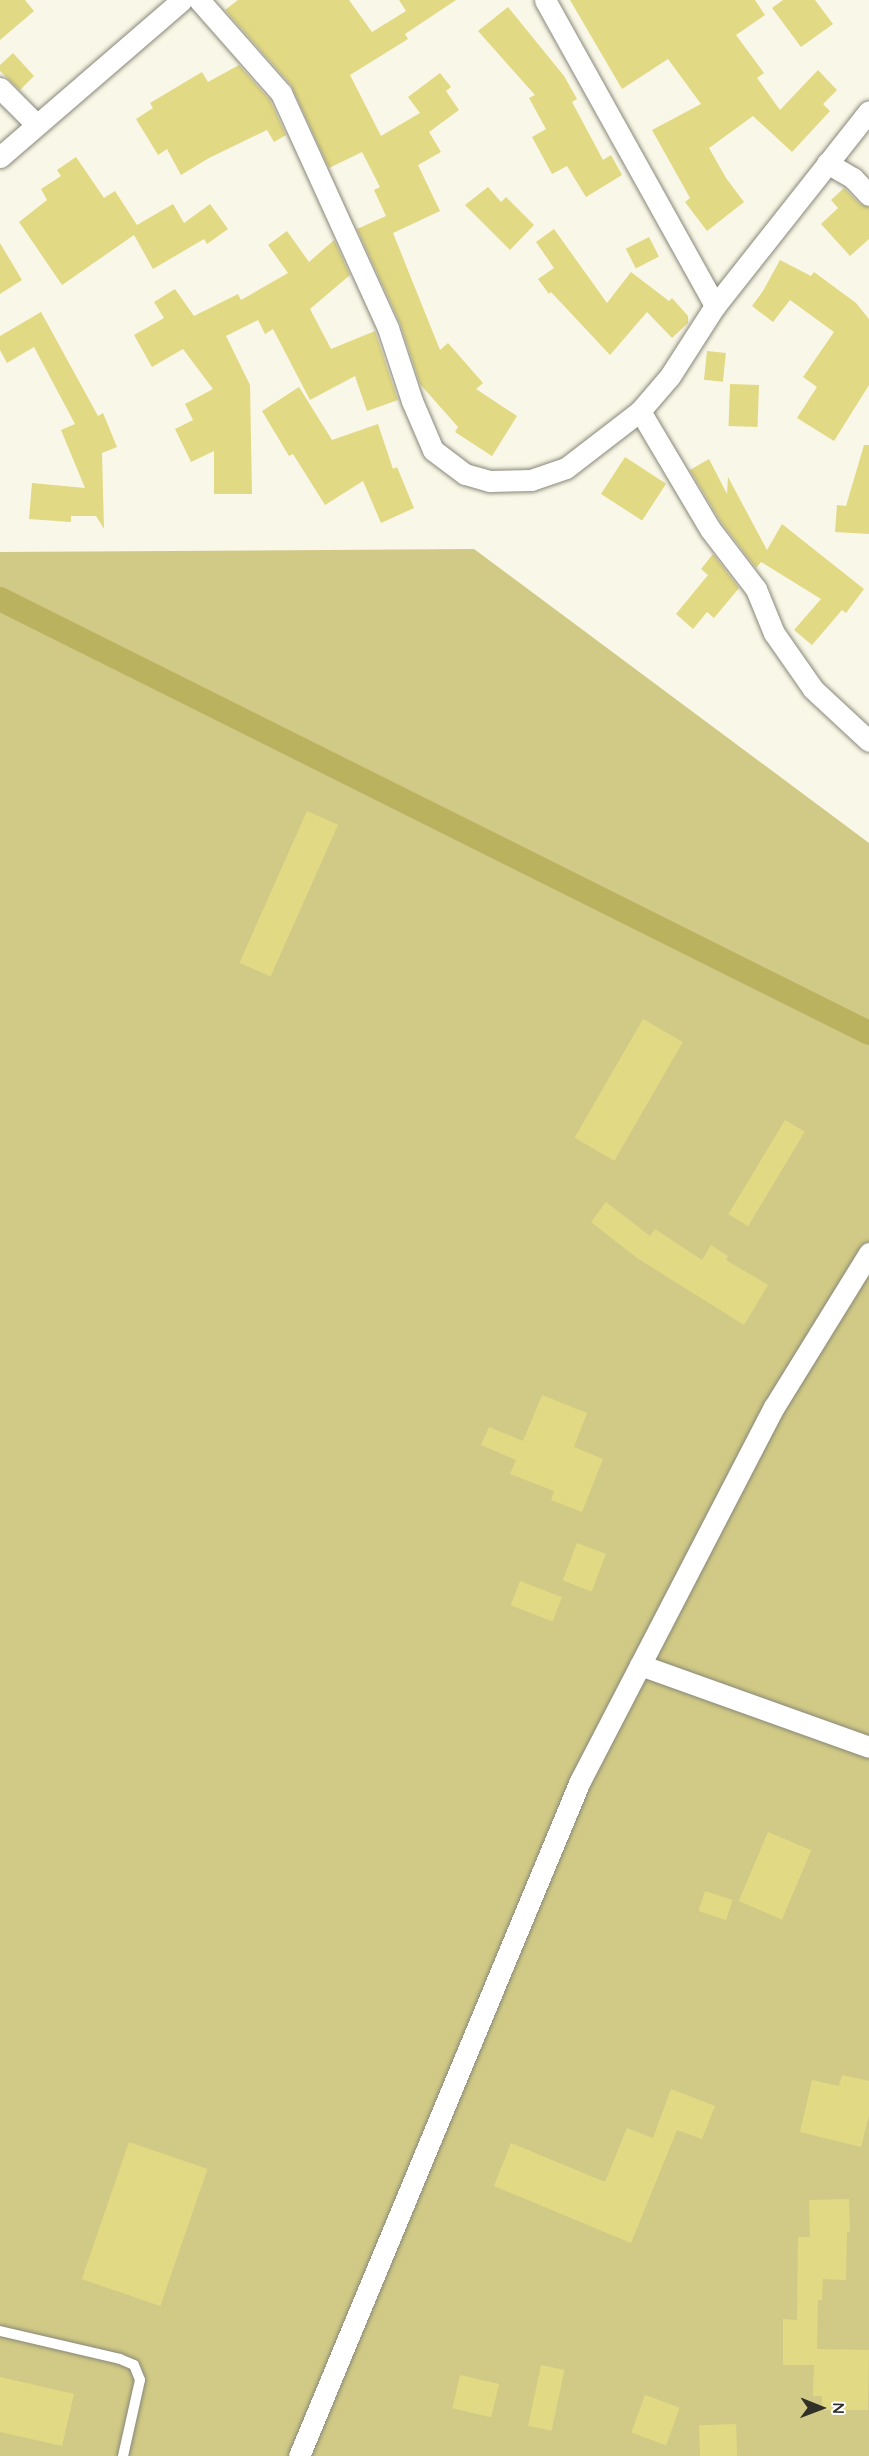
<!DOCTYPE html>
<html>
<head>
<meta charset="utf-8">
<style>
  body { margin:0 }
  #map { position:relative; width:869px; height:2456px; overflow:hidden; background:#f9f7e7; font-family:Quicksand,sans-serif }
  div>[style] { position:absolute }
  .green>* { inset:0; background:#d1ca86 }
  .canal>* { height:24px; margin:-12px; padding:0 12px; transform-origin:12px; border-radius:12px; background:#bbb25f }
  .building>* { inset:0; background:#e2d984; transform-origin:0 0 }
  .roads { filter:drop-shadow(0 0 2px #888778) drop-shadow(0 0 2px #888778) }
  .service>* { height:10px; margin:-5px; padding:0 5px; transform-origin:5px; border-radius:5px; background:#fff }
  .minor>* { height:21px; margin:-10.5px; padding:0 10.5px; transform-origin:10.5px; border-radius:10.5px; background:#fff }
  span { translate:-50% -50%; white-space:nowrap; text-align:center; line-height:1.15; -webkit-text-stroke:6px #fff; paint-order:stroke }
  .north { position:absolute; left:791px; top:2378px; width:60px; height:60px; -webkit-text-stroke:4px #fff; paint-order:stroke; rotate:91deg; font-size:16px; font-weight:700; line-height:24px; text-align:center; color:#303029 }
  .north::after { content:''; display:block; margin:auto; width:21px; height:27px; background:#303029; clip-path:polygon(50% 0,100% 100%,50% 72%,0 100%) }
</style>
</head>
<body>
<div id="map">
  <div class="green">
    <i style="clip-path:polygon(474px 549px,869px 843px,869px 2456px,0 2456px,0 552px)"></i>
  </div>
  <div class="canal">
    <i style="left:0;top:599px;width:971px;rotate:26.54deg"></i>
  </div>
  <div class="building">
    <i style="clip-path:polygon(0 0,25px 0,34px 11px,0 40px)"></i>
    <i style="clip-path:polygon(238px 0,349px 0,372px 32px,406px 11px,399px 0,456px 0,405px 34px,408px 39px,350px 75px,381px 136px,420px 113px,408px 97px,440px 73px,451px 87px,446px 91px,459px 110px,429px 132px,441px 152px,418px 165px,440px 211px,393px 233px,440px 350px,448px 343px,483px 383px,476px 389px,517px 416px,492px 456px,455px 432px,458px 427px,420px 384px,400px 323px,357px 229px,386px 216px,374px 190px,380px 187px,362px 152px,329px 168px,291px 85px,225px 10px)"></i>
    <i style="clip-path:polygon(570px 0,755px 0,765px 15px,736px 35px,764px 73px,757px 78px,780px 110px,818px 70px,837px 90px,823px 104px,830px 111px,792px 152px,753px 116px,709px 148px,726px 178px,744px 202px,707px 231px,685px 202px,690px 198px,652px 130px,701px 104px,668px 59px,622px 89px)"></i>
    <i style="clip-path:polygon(783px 0,815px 0,833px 24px,801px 47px,772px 8px)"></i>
    <i style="clip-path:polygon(508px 7px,564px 76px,577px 99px,572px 102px,603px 160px,611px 155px,622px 175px,586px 197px,567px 166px,552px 174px,532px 137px,546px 129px,529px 98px,535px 95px,478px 31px)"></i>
    <i style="clip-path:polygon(13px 53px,34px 76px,20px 90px,0 71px,0 65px)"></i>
    <i style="clip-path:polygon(239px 65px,270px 100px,286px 135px,274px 142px,267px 130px,209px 158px,181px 175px,167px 149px,158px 155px,136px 119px,153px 108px,150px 103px,202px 72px,208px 82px)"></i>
    <i style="clip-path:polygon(76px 157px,104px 198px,115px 191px,137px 225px,173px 204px,184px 223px,210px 204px,228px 229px,207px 244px,204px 239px,153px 269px,134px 235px,62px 285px,19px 222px,47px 200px,41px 189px,61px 176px,57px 170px)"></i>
    <i style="clip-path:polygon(488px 187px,501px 202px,506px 197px,534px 225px,510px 250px,465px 205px)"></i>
    <i style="clip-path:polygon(844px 188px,860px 204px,869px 207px,869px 239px,850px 256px,821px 224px,838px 208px,831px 200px)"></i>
    <i style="clip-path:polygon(554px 229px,607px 303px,631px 272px,669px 301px,672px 298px,688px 316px,688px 323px,672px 338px,647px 312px,610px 355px,551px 292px,549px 294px,538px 279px,554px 268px,536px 242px)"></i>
    <i style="clip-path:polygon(287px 231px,309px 262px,334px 240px,350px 275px,310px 309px,331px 349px,375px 331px,398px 400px,367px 411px,355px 376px,310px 400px,273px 329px,265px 334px,258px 320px,226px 336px,250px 385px,252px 494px,214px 494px,214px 451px,191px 462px,175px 429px,193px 420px,185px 404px,213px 389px,183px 349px,152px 367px,134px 335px,164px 318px,154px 302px,175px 289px,194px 316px,238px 294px,241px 300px,288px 273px,268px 245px)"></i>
    <i style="left:649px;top:237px;width:22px;height:26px;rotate:63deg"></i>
    <i style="clip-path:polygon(0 243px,22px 280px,0 294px)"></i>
    <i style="clip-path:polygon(780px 260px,811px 276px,814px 272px,856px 303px,869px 319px,869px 385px,834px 441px,797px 418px,817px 387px,803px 377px,834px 332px,790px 300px,773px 322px,752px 306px,763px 291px)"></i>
    <i style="clip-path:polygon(41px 312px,98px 416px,103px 413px,117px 447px,102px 453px,104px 529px,96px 516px,71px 516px,71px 522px,29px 519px,32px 483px,85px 488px,61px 430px,75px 424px,34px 347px,7px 363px,0 350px,0 336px)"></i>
    <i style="left:707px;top:351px;width:19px;height:29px;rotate:6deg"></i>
    <i style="left:730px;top:384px;width:29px;height:42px;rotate:2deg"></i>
    <i style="clip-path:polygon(299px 387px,332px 440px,378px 424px,393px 469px,397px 467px,414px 508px,381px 523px,363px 481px,325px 505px,293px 454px,289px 456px,262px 411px)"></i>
    <i style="clip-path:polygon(864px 445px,869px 445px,869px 534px,835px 532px,837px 505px,846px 506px)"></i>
    <i style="left:625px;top:457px;width:49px;height:44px;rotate:33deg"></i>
    <i style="clip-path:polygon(709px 459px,727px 494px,728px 477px,767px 550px,782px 524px,864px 589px,846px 613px,842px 610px,812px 645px,794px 630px,821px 599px,761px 562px,756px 568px,721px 522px,690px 470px)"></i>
    <i style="clip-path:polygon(713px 554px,739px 588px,714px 618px,707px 612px,693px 629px,676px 614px,708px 575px,701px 569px)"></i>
    <i style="left:307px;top:811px;width:34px;height:166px;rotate:24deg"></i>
    <i style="left:643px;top:1019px;width:46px;height:137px;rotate:30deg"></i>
    <i style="left:785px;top:1120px;width:23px;height:110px;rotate:31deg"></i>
    <i style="clip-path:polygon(606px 1202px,650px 1236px,655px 1229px,702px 1260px,711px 1245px,728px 1256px,726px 1260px,768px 1285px,744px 1325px,637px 1258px,591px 1222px)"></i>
    <i style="clip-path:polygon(542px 1395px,587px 1413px,574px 1447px,603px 1459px,582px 1512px,551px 1500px,554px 1491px,510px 1474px,516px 1460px,481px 1445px,489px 1427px,523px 1441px)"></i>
    <i style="left:577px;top:1543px;width:31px;height:40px;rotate:21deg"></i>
    <i style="left:520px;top:1581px;width:45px;height:26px;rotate:21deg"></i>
    <i style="left:768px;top:1832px;width:47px;height:75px;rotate:23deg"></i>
    <i style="left:705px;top:1891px;width:29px;height:21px;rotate:18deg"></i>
    <i style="clip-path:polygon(842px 2075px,869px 2081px,869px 2115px,861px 2147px,800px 2132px,812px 2080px,839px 2086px)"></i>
    <i style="clip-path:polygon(671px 2089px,715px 2106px,702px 2139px,677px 2130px,631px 2243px,494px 2186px,511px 2143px,605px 2182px,627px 2128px,653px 2138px)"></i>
    <i style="left:129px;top:2142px;width:83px;height:145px;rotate:19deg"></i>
    <i style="clip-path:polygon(849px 2199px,850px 2232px,847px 2232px,846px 2280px,823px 2279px,822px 2300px,818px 2300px,817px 2349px,869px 2350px,868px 2410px,822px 2410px,822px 2396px,813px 2396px,814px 2365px,783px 2365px,783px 2319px,797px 2320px,798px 2237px,810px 2237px,809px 2200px)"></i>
    <i style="left:541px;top:2365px;width:24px;height:62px;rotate:12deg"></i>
    <i style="left:460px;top:2375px;width:40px;height:34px;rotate:13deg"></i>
    <i style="clip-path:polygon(0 2377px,74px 2394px,62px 2446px,0 2432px)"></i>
    <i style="left:645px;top:2395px;width:37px;height:40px;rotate:20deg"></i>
    <i style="left:736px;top:2424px;width:32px;height:37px;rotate:88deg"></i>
  </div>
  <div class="roads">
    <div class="service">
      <i style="left:0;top:2331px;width:123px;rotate:13.1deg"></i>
      <i style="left:120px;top:2359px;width:15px;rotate:23deg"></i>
      <i style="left:134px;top:2365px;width:16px;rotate:68deg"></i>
      <i style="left:140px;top:2380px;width:78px;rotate:102.6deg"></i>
    </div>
    <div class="minor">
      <i style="left:199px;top:0;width:124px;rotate:48.6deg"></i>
      <i style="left:281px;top:93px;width:258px;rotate:65.5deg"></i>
      <i style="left:388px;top:328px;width:77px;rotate:71.8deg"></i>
      <i style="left:412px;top:401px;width:53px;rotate:66.8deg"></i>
      <i style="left:433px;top:450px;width:40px;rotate:37deg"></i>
      <i style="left:465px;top:474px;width:26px;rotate:16deg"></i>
      <i style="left:490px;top:481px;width:41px;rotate:-1.4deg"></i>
      <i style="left:531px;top:480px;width:37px;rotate:-19deg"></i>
      <i style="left:566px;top:468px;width:93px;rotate:-37.6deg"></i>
      <i style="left:640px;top:411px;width:46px;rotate:-49.4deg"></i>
      <i style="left:670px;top:376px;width:83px;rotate:-57.3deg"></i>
      <i style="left:545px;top:0;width:350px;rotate:60.9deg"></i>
      <i style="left:715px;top:306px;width:248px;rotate:-51.7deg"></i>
      <i style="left:0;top:88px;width:51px;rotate:45deg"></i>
      <i style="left:0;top:157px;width:240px;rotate:-40.8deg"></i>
      <i style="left:827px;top:163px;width:30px;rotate:30deg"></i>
      <i style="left:853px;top:178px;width:23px;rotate:47deg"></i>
      <i style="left:640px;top:411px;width:137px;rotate:59.3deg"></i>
      <i style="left:710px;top:529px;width:76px;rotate:52.5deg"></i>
      <i style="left:756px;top:589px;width:48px;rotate:67.8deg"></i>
      <i style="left:774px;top:633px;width:68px;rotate:55.1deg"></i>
      <i style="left:813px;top:689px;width:76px;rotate:42.9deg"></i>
      <i style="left:640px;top:1665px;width:243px;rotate:19.7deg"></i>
      <i style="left:299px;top:2456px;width:731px;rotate:-67.4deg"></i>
      <i style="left:580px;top:1781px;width:421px;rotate:-62.6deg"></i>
      <i style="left:774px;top:1407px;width:181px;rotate:-58.3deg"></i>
    </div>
  </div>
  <div class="north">N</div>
</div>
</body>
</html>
